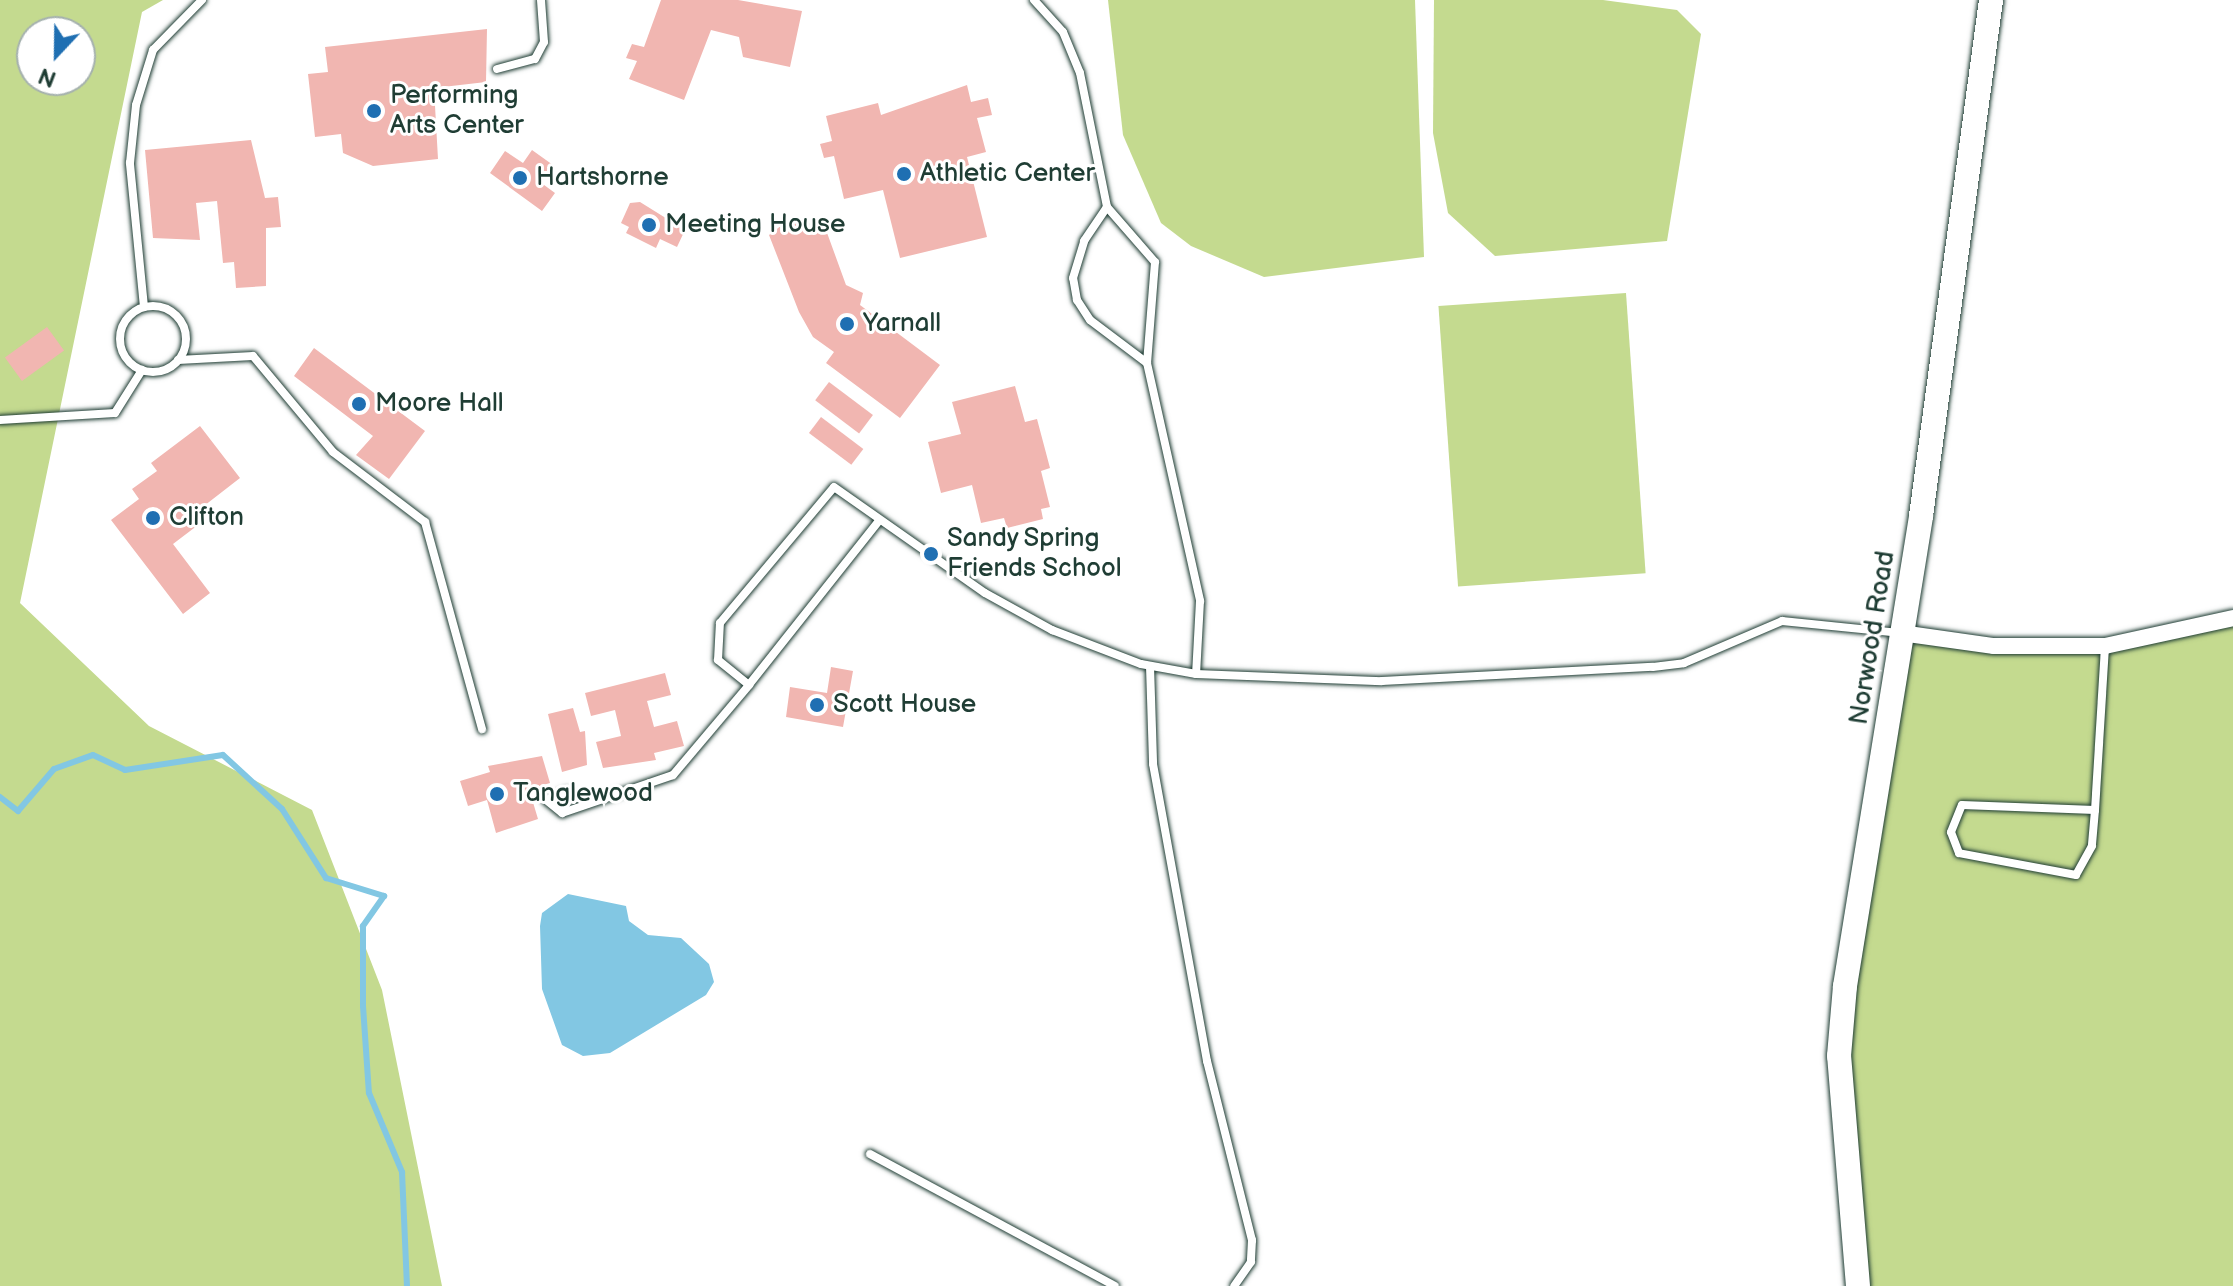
<!DOCTYPE html>
<html>
<head>
<meta charset="utf-8">
<style>
  body { margin:0 }
  #map { position:relative; width:2233px; height:1286px; overflow:hidden; background:#fff; font-family:"Balsamiq Sans",sans-serif }
  div>[style] { position:absolute }
  .green>* { inset:0; background:#c4da8f; transform-origin:0 0 }
  .water>* { inset:0; background:#82c7e3 }
  .stream>* { height:6px; margin:-3px; padding:0 3px; transform-origin:3px; border-radius:3px; background:#82c7e3 }
  .building>* { inset:0; background:#f1b6b1; transform-origin:0 0 }
  .roads { filter:drop-shadow(0 0 2px #1f3d34) drop-shadow(0 0 2px #1f3d34) }
  .service>* { height:8px; margin:-4px; padding:0 4px; transform-origin:4px; border-radius:4px; background:#fff }
  .service>.ring { margin:-4px; padding:0; box-sizing:content-box; background:none; border:8px solid #fff; border-radius:50% }
  .minor>* { height:16px; margin:-8px; padding:0 8px; transform-origin:8px; border-radius:8px; background:#fff }
  .secondary>* { height:24px; margin:-12px; padding:0 12px; transform-origin:12px; border-radius:12px; background:#fff }
  .dots>* { width:22px; height:22px; translate:-50% -50%; box-sizing:border-box; border:4px solid #fff; border-radius:50% }
  span { translate:-50% -50%; white-space:nowrap; text-align:center; line-height:1.15; -webkit-text-stroke:6px #fff; paint-order:stroke }
  .poi-label { font-size:26px; color:#1f3d34 }
  .left { translate:0 -50%; text-align:left }
  .street-label { font-size:26px; color:#1f3d34 }
  .north { position:absolute; left:16px; top:16px; width:80px; height:80px; box-sizing:border-box; background:#fff; border:2px solid #a5b1ae; border-radius:50%; rotate:202deg; font-size:22px; font-weight:700; line-height:32px; text-align:center; color:#1f3d34 }
  .north::after { content:''; display:block; margin:auto; width:28px; height:36px; background:#1f6fb2; clip-path:polygon(50% 0,100% 100%,50% 72%,0 100%) }
</style>
</head>
<body>
<div id="map">
  <div class="green">
    <i style="clip-path:polygon(evenodd,0 0,163px 0,142px 12px,20px 603px,149px 726px,312px 810px,382px 990px,442px 1286px,0 1286px,0 0,32px 32px,80px 32px,80px 80px,32px 80px,32px 32px)"></i>
    <i style="clip-path:polygon(1108px 0,1415px 0,1424px 257px,1264px 277px,1191px 246px,1161px 223px,1123px 135px)"></i>
    <i style="clip-path:polygon(1434px 0,1603px 0,1677px 10px,1701px 34px,1667px 241px,1495px 256px,1448px 213px,1433px 133px)"></i>
    <i style="left:1626px;top:293px;width:281px;height:188px;rotate:86deg"></i>
    <i style="clip-path:polygon(2233px 618px,2233px 1286px,1858px 1286px,1839px 1056px,1901px 633px,2105px 646px)"></i>
  </div>
  <div class="water">
    <i style="clip-path:polygon(568px 894px,626px 906px,629px 921px,648px 935px,681px 938px,709px 964px,714px 982px,706px 995px,610px 1053px,583px 1056px,562px 1045px,542px 989px,540px 926px,542px 913px)"></i>
  </div>
  <div class="stream">
    <i style="left:0;top:797px;width:23px;rotate:38deg"></i>
    <i style="left:18px;top:811px;width:55px;rotate:-49.4deg"></i>
    <i style="left:54px;top:769px;width:41px;rotate:-19.7deg"></i>
    <i style="left:93px;top:755px;width:35px;rotate:25deg"></i>
    <i style="left:125px;top:770px;width:99px;rotate:-8.7deg"></i>
    <i style="left:223px;top:755px;width:80px;rotate:42.5deg"></i>
    <i style="left:282px;top:809px;width:82px;rotate:57.5deg"></i>
    <i style="left:326px;top:878px;width:61px;rotate:17.2deg"></i>
    <i style="left:384px;top:896px;width:37px;rotate:125deg"></i>
    <i style="left:363px;top:926px;width:80px;rotate:90deg"></i>
    <i style="left:363px;top:1006px;width:87px;rotate:86.1deg"></i>
    <i style="left:369px;top:1093px;width:86px;rotate:67.3deg"></i>
    <i style="left:402px;top:1172px;width:114px;rotate:87.5deg"></i>
  </div>
  <div class="building">
    <i style="clip-path:polygon(661px 0,738px 0,802px 11px,790px 67px,743px 57px,739px 37px,711px 30px,684px 100px,629px 79px,637px 61px,626px 58px,632px 44px,644px 47px)"></i>
    <i style="clip-path:polygon(487px 29px,486px 82px,434px 88px,438px 159px,373px 166px,343px 153px,341px 134px,315px 137px,308px 74px,328px 72px,325px 47px)"></i>
    <i style="clip-path:polygon(967px 85px,971px 102px,988px 98px,992px 115px,977px 118px,986px 152px,967px 157px,987px 237px,900px 258px,883px 190px,844px 199px,834px 156px,824px 158px,820px 144px,832px 141px,826px 116px,878px 103px,881px 115px)"></i>
    <i style="clip-path:polygon(251px 140px,265px 198px,278px 197px,281px 227px,266px 228px,266px 286px,236px 288px,234px 262px,223px 263px,217px 201px,196px 203px,200px 240px,153px 238px,145px 150px)"></i>
    <i style="clip-path:polygon(532px 150px,553px 165px,540px 182px,555px 193px,542px 211px,490px 173px,505px 151px,523px 163px)"></i>
    <i style="clip-path:polygon(640px 202px,685px 230px,677px 247px,660px 239px,656px 248px,626px 233px,629px 227px,621px 223px,630px 203px)"></i>
    <i style="clip-path:polygon(795px 215px,807px 224px,822px 219px,846px 285px,863px 293px,860px 305px,940px 365px,900px 418px,826px 363px,834px 352px,813px 337px,799px 312px,769px 235px)"></i>
    <i style="left:47px;top:327px;width:29px;height:52px;rotate:54deg"></i>
    <i style="clip-path:polygon(314px 348px,425px 431px,389px 479px,356px 455px,373px 436px,294px 376px)"></i>
    <i style="left:829px;top:382px;width:55px;height:23px;rotate:37deg"></i>
    <i style="clip-path:polygon(1015px 386px,1025px 422px,1037px 419px,1050px 468px,1041px 471px,1050px 507px,1041px 509px,1043px 519px,1007px 528px,1004px 518px,981px 523px,972px 485px,941px 493px,928px 442px,961px 434px,952px 402px)"></i>
    <i style="left:821px;top:417px;width:53px;height:20px;rotate:37deg"></i>
    <i style="clip-path:polygon(200px 426px,240px 478px,191px 516px,198px 525px,173px 544px,210px 593px,183px 614px,111px 520px,139px 499px,132px 489px,157px 471px,151px 463px)"></i>
    <i style="clip-path:polygon(831px 667px,853px 671px,843px 727px,786px 717px,790px 687px,827px 693px)"></i>
    <i style="clip-path:polygon(665px 673px,671px 695px,647px 701px,654px 727px,677px 721px,684px 746px,654px 753px,656px 760px,603px 768px,596px 742px,621px 736px,615px 710px,591px 716px,585px 693px)"></i>
    <i style="clip-path:polygon(573px 708px,580px 732px,585px 731px,587px 765px,562px 772px,548px 714px)"></i>
    <i style="clip-path:polygon(542px 756px,550px 783px,529px 789px,538px 819px,496px 833px,487px 800px,468px 806px,460px 781px,490px 772px,488px 766px)"></i>
  </div>
  <div class="roads">
    <div class="service">
      <i style="left:1034px;top:0;width:43px;rotate:47.8deg"></i>
      <i style="left:1063px;top:32px;width:44px;rotate:67.5deg"></i>
      <i style="left:1080px;top:73px;width:137px;rotate:78.6deg"></i>
      <i style="left:497px;top:69px;width:39px;rotate:-15deg"></i>
      <i style="left:535px;top:59px;width:19px;rotate:-62deg"></i>
      <i style="left:544px;top:42px;width:42px;rotate:-94.1deg"></i>
      <i class="ring" style="left:120px;top:306px;width:58px;height:58px"></i>
      <i style="left:144px;top:307px;width:145px;rotate:-95.6deg"></i>
      <i style="left:130px;top:163px;width:58px;rotate:-84.1deg"></i>
      <i style="left:136px;top:105px;width:58px;rotate:-72.8deg"></i>
      <i style="left:153px;top:50px;width:70px;rotate:-45.6deg"></i>
      <i style="left:178px;top:360px;width:75px;rotate:-3.1deg"></i>
      <i style="left:253px;top:356px;width:125px;rotate:50.2deg"></i>
      <i style="left:333px;top:452px;width:116px;rotate:37.3deg"></i>
      <i style="left:425px;top:522px;width:215px;rotate:74.6deg"></i>
      <i style="left:1147px;top:363px;width:71px;rotate:-143deg"></i>
      <i style="left:1090px;top:320px;width:24px;rotate:-123deg"></i>
      <i style="left:1077px;top:300px;width:22px;rotate:-100deg"></i>
      <i style="left:1073px;top:278px;width:39px;rotate:-73deg"></i>
      <i style="left:1084px;top:241px;width:41px;rotate:-55.9deg"></i>
      <i style="left:1107px;top:207px;width:73px;rotate:48.9deg"></i>
      <i style="left:1155px;top:262px;width:101px;rotate:94.5deg"></i>
      <i style="left:1147px;top:363px;width:244px;rotate:77.4deg"></i>
      <i style="left:1200px;top:601px;width:73px;rotate:93.1deg"></i>
      <i style="left:0;top:420px;width:115px;rotate:-3.5deg"></i>
      <i style="left:115px;top:413px;width:51px;rotate:-57.9deg"></i>
      <i style="left:878px;top:522px;width:208px;rotate:128.4deg"></i>
      <i style="left:749px;top:685px;width:40px;rotate:-141deg"></i>
      <i style="left:718px;top:660px;width:37px;rotate:-87deg"></i>
      <i style="left:720px;top:623px;width:177px;rotate:-50deg"></i>
      <i style="left:834px;top:487px;width:184px;rotate:35.1deg"></i>
      <i style="left:985px;top:593px;width:77px;rotate:28.9deg"></i>
      <i style="left:1052px;top:630px;width:95px;rotate:20.9deg"></i>
      <i style="left:1141px;top:664px;width:56px;rotate:10.3deg"></i>
      <i style="left:1196px;top:674px;width:186px;rotate:2.2deg"></i>
      <i style="left:1382px;top:681px;width:271px;rotate:-3deg"></i>
      <i style="left:1653px;top:667px;width:31px;rotate:-7deg"></i>
      <i style="left:1684px;top:663px;width:107px;rotate:-23.2deg"></i>
      <i style="left:1782px;top:621px;width:120px;rotate:5.8deg"></i>
      <i style="left:1150px;top:666px;width:98px;rotate:88.2deg"></i>
      <i style="left:1153px;top:764px;width:302px;rotate:79.7deg"></i>
      <i style="left:1207px;top:1061px;width:185px;rotate:75.9deg"></i>
      <i style="left:1252px;top:1240px;width:22px;rotate:93deg"></i>
      <i style="left:1251px;top:1262px;width:29px;rotate:125deg"></i>
      <i style="left:589px;top:803px;width:25px;rotate:-153deg"></i>
      <i style="left:567px;top:792px;width:22px;rotate:159deg"></i>
      <i style="left:546px;top:800px;width:21px;rotate:39deg"></i>
      <i style="left:562px;top:813px;width:117px;rotate:-18.9deg"></i>
      <i style="left:673px;top:775px;width:118px;rotate:-49.8deg"></i>
      <i style="left:2095px;top:810px;width:36px;rotate:95deg"></i>
      <i style="left:2092px;top:846px;width:33px;rotate:119deg"></i>
      <i style="left:2076px;top:875px;width:119px;rotate:-169.4deg"></i>
      <i style="left:1959px;top:853px;width:22px;rotate:-111deg"></i>
      <i style="left:1951px;top:832px;width:29px;rotate:-68deg"></i>
      <i style="left:1962px;top:805px;width:133px;rotate:2.2deg"></i>
      <i style="left:2095px;top:810px;width:163px;rotate:-86.5deg"></i>
      <i style="left:870px;top:1154px;width:278px;rotate:28.3deg"></i>
    </div>
    <div class="minor">
      <i style="left:1901px;top:633px;width:94px;rotate:8deg"></i>
      <i style="left:1994px;top:646px;width:111px"></i>
      <i style="left:2105px;top:646px;width:131px;rotate:-12.3deg"></i>
    </div>
    <div class="secondary">
      <i style="left:1858px;top:1286px;width:231px;rotate:-94.7deg"></i>
      <i style="left:1839px;top:1056px;width:70px;rotate:-85.1deg"></i>
      <i style="left:1845px;top:986px;width:476px;rotate:-80.8deg"></i>
      <i style="left:1921px;top:516px;width:521px;rotate:-82.27deg"></i>
    </div>
  </div>
  <div class="dots">
    <i style="left:374px;top:111px;background:#1f6fb2"></i>
    <i style="left:904px;top:174px;background:#1f6fb2"></i>
    <i style="left:520px;top:178px;background:#1f6fb2"></i>
    <i style="left:649px;top:225px;background:#1f6fb2"></i>
    <i style="left:847px;top:324px;background:#1f6fb2"></i>
    <i style="left:359px;top:404px;background:#1f6fb2"></i>
    <i style="left:153px;top:518px;background:#1f6fb2"></i>
    <i style="left:931px;top:554px;background:#1f6fb2"></i>
    <i style="left:817px;top:705px;background:#1f6fb2"></i>
    <i style="left:497px;top:794px;background:#1f6fb2"></i>
  </div>
  <div class="poi-label">
    <span class="left" style="left:390px;top:111px">Performing<br>Arts Center</span>
    <span class="left" style="left:920px;top:174px">Athletic Center</span>
    <span class="left" style="left:536px;top:178px">Hartshorne</span>
    <span class="left" style="left:665px;top:225px">Meeting House</span>
    <span class="left" style="left:863px;top:324px">Yarnall</span>
    <span class="left" style="left:375px;top:404px">Moore Hall</span>
    <span class="left" style="left:169px;top:518px">Clifton</span>
    <span class="left" style="left:947px;top:554px">Sandy Spring<br>Friends School</span>
    <span class="left" style="left:833px;top:705px">Scott House</span>
    <span class="left" style="left:513px;top:794px">Tanglewood</span>
  </div>
  <div class="street-label">
    <span style="left:1873px;top:638px;rotate:-81deg">Norwood Road</span>
  </div>
  <div class="north">N</div>
</div>
</body>
</html>
